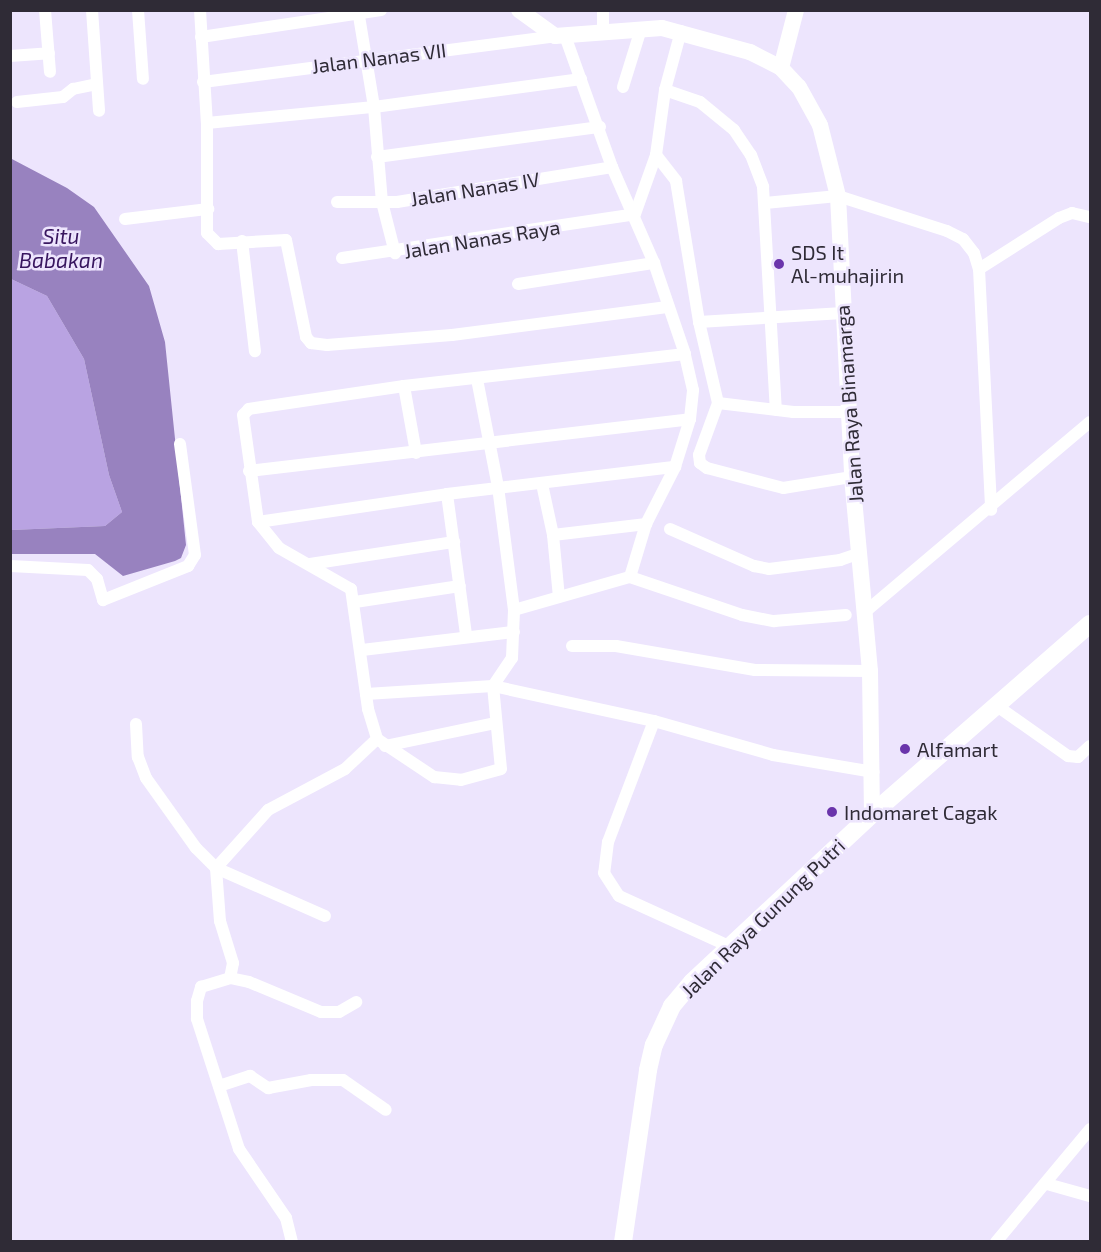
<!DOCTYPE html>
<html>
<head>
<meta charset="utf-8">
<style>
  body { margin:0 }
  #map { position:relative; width:1101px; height:1252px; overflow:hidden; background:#ede5fd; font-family:"Exo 2",sans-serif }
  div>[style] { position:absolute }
  .forest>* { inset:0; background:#b9a3e2 }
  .water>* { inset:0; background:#9882bf }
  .street>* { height:12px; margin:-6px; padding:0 6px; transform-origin:6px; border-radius:6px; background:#fff }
  .secondary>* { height:16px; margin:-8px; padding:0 8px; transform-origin:8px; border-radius:8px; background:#fff }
  .primary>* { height:18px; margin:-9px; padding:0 9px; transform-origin:9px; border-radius:9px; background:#fff }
  .dots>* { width:16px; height:16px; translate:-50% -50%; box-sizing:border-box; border:3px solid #ede5fd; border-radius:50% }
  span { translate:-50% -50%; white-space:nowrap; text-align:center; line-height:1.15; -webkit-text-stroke:5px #ede5fd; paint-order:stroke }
  .street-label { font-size:20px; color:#2f2b36 }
  .poi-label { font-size:20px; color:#2f2b36 }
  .left { translate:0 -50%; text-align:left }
  .water-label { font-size:21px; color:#38165f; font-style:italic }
  .frame { position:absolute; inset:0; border:12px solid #2f2b36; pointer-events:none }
</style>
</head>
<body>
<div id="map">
  <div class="forest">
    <i style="clip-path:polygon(11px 279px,47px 296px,84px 359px,109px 475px,122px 512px,105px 526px,11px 530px)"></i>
  </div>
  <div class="water">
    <i style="clip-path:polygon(10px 158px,67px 188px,94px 207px,149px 286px,165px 342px,186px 545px,181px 558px,175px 561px,123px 576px,95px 554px,11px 554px,11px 530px,105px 526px,122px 512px,109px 475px,84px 359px,47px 296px,11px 279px)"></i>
  </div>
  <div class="street">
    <i style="left:45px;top:10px;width:62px;rotate:85.4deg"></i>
    <i style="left:92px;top:10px;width:101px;rotate:86deg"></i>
    <i style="left:138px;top:10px;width:69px;rotate:85.9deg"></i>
    <i style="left:200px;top:10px;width:113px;rotate:86.5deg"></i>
    <i style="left:207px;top:123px;width:110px;rotate:90deg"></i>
    <i style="left:207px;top:233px;width:16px;rotate:45deg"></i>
    <i style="left:218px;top:244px;width:68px;rotate:-3.4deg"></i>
    <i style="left:286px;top:240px;width:99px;rotate:78.3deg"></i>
    <i style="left:306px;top:337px;width:8px;rotate:50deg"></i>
    <i style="left:311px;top:343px;width:16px;rotate:7deg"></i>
    <i style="left:327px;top:345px;width:125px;rotate:-4.6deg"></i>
    <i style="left:452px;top:335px;width:217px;rotate:-7.4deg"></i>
    <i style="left:358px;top:10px;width:98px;rotate:80.6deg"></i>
    <i style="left:374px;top:107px;width:95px;rotate:85.2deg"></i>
    <i style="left:382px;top:202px;width:53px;rotate:75.7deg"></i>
    <i style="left:603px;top:10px;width:22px;rotate:90deg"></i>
    <i style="left:201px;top:37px;width:182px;rotate:-8.5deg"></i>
    <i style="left:10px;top:56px;width:39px;rotate:-4deg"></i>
    <i style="left:203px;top:82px;width:355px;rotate:-7.4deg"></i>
    <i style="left:623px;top:87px;width:61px;rotate:-72.8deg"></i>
    <i style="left:665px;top:90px;width:37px;rotate:19deg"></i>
    <i style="left:700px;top:102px;width:44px;rotate:39.5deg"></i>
    <i style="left:734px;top:130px;width:30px;rotate:56deg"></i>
    <i style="left:751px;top:155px;width:34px;rotate:69deg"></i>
    <i style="left:763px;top:187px;width:223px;rotate:86.7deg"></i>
    <i style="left:17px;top:102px;width:46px;rotate:-6.2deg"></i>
    <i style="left:63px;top:97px;width:13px;rotate:-39deg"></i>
    <i style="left:73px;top:89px;width:24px;rotate:-12deg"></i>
    <i style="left:207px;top:123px;width:168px;rotate:-5.5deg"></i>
    <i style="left:374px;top:107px;width:209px;rotate:-7.7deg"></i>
    <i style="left:656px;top:155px;width:33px;rotate:52deg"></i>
    <i style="left:676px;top:181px;width:143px;rotate:80.7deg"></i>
    <i style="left:377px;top:157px;width:225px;rotate:-7.7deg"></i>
    <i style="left:337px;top:202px;width:60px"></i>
    <i style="left:397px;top:202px;width:218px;rotate:-9.2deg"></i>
    <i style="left:765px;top:203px;width:73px;rotate:-5.5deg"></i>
    <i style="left:838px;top:196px;width:114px;rotate:17.8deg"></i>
    <i style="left:947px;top:231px;width:18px;rotate:27deg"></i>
    <i style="left:963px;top:239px;width:18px;rotate:52deg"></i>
    <i style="left:974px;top:253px;width:17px;rotate:73deg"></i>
    <i style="left:979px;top:269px;width:241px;rotate:87.1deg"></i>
    <i style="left:125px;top:219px;width:84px;rotate:-6.9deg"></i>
    <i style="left:242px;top:241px;width:111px;rotate:83.3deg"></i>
    <i style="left:342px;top:258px;width:296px;rotate:-8.5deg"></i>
    <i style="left:635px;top:214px;width:63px;rotate:-70.4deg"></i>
    <i style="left:656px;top:155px;width:66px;rotate:-82.1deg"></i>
    <i style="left:665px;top:90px;width:61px;rotate:-74.8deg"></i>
    <i style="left:979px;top:269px;width:95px;rotate:-32.5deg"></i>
    <i style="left:1059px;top:218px;width:14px;rotate:-21deg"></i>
    <i style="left:1072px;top:213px;width:18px;rotate:13deg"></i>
    <i style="left:518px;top:284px;width:138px;rotate:-8.8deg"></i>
    <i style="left:685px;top:354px;width:283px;rotate:173.5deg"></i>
    <i style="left:404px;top:386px;width:157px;rotate:171.6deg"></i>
    <i style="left:249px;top:409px;width:8px;rotate:135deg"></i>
    <i style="left:243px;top:415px;width:108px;rotate:82deg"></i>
    <i style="left:258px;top:522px;width:33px;rotate:51deg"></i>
    <i style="left:279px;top:548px;width:83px;rotate:29.7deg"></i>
    <i style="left:351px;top:589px;width:121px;rotate:81.9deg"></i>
    <i style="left:368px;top:709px;width:31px;rotate:73deg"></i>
    <i style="left:377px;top:739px;width:69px;rotate:33.7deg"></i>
    <i style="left:434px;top:777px;width:27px;rotate:6deg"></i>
    <i style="left:461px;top:780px;width:41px;rotate:-15.4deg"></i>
    <i style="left:501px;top:769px;width:83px;rotate:-95.5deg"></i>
    <i style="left:493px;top:686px;width:165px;rotate:12.3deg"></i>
    <i style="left:654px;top:721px;width:124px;rotate:15.9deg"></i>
    <i style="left:773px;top:755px;width:102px;rotate:9.6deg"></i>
    <i style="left:404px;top:386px;width:68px;rotate:79.8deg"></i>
    <i style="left:718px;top:403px;width:83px;rotate:-103.2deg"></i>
    <i style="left:699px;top:322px;width:144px;rotate:-3.6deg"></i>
    <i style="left:718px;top:403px;width:55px;rotate:110.1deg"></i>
    <i style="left:699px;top:455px;width:8px;rotate:83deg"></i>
    <i style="left:700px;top:463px;width:9px;rotate:36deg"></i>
    <i style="left:707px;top:468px;width:79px;rotate:14.7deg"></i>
    <i style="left:783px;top:488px;width:70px;rotate:-9.1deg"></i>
    <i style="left:718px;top:403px;width:76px;rotate:6.8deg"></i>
    <i style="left:793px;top:412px;width:55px"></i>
    <i style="left:249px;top:471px;width:444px;rotate:-6.7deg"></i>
    <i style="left:542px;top:484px;width:52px;rotate:77.8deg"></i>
    <i style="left:553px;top:535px;width:62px;rotate:84.5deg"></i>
    <i style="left:447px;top:494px;width:142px;rotate:82.3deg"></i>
    <i style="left:258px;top:522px;width:191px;rotate:-8.4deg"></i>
    <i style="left:447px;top:494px;width:230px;rotate:-6.8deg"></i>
    <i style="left:670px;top:529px;width:92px;rotate:23.8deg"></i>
    <i style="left:754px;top:566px;width:15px;rotate:11deg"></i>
    <i style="left:769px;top:569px;width:72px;rotate:-7.2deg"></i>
    <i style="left:840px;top:560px;width:21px;rotate:-19deg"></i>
    <i style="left:553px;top:535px;width:94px;rotate:-6.7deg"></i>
    <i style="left:310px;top:564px;width:146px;rotate:-8.7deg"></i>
    <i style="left:10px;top:566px;width:78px;rotate:2.9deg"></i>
    <i style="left:88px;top:570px;width:13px;rotate:45deg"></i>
    <i style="left:97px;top:579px;width:22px;rotate:74deg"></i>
    <i style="left:103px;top:600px;width:92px;rotate:-21.8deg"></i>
    <i style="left:188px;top:566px;width:13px;rotate:-58deg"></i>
    <i style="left:195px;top:555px;width:112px;rotate:-97.7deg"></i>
    <i style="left:630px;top:577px;width:118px;rotate:18.7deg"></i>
    <i style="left:742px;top:615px;width:33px;rotate:11deg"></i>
    <i style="left:774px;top:621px;width:72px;rotate:-4.8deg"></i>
    <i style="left:355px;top:602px;width:106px;rotate:-8.7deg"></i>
    <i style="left:514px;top:610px;width:121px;rotate:-15.9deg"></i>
    <i style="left:630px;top:577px;width:55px;rotate:-73.2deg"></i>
    <i style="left:646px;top:524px;width:64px;rotate:-63deg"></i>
    <i style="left:675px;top:467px;width:50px;rotate:-72.6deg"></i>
    <i style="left:690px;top:419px;width:29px;rotate:-84deg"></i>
    <i style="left:693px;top:390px;width:37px;rotate:-103deg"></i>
    <i style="left:685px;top:354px;width:96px;rotate:-108.8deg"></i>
    <i style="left:654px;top:263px;width:105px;rotate:-113.6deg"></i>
    <i style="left:612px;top:167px;width:139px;rotate:-109.7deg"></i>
    <i style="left:865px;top:612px;width:294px;rotate:-40.2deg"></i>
    <i style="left:572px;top:646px;width:44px"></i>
    <i style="left:616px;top:646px;width:141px;rotate:9.8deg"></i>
    <i style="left:755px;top:670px;width:115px;rotate:0.5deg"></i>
    <i style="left:362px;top:650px;width:153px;rotate:-6.8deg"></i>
    <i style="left:366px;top:694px;width:127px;rotate:-3.6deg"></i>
    <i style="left:493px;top:686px;width:34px;rotate:-56deg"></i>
    <i style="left:512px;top:658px;width:48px;rotate:-87.6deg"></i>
    <i style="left:514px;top:610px;width:124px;rotate:-97.4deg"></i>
    <i style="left:498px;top:487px;width:110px;rotate:-101deg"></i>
    <i style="left:997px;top:706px;width:87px;rotate:35.2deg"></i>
    <i style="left:1068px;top:756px;width:10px;rotate:6deg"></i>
    <i style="left:1078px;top:757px;width:16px;rotate:-43deg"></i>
    <i style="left:654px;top:721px;width:129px;rotate:110.8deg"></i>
    <i style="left:608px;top:842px;width:31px;rotate:97deg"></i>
    <i style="left:604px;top:873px;width:27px;rotate:57deg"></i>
    <i style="left:619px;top:896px;width:123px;rotate:24.5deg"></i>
    <i style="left:136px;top:724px;width:33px;rotate:87deg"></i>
    <i style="left:138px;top:757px;width:22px;rotate:69deg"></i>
    <i style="left:146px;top:778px;width:86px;rotate:54.5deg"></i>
    <i style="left:196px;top:848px;width:28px;rotate:45deg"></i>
    <i style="left:216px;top:868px;width:119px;rotate:23.8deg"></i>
    <i style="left:385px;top:746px;width:112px;rotate:-11.8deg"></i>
    <i style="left:216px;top:868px;width:78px;rotate:-48.1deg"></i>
    <i style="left:268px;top:810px;width:87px;rotate:-28deg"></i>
    <i style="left:345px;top:769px;width:44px;rotate:-43.2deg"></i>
    <i style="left:216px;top:868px;width:53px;rotate:85.7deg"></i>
    <i style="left:220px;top:921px;width:44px;rotate:72.8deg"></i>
    <i style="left:233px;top:963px;width:15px;rotate:101deg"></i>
    <i style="left:219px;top:1086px;width:33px;rotate:-18deg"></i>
    <i style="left:250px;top:1076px;width:22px;rotate:34deg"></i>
    <i style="left:268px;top:1088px;width:44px;rotate:-10.5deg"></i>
    <i style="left:311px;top:1080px;width:32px"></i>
    <i style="left:343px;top:1080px;width:52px;rotate:34.9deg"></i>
    <i style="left:1047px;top:1184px;width:45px;rotate:15.6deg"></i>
    <i style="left:292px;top:1242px;width:25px;rotate:-104deg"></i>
    <i style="left:286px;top:1218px;width:83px;rotate:-124.3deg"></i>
    <i style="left:239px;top:1149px;width:137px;rotate:-107.9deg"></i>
    <i style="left:197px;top:1019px;width:18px;rotate:-90deg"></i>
    <i style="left:197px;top:1001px;width:15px;rotate:-74deg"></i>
    <i style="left:201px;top:987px;width:30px;rotate:-17deg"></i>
    <i style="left:230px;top:978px;width:19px;rotate:12deg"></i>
    <i style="left:249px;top:982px;width:78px;rotate:22.6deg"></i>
    <i style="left:321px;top:1012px;width:18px"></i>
    <i style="left:339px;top:1012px;width:20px;rotate:-30deg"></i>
    <i style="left:996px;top:1242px;width:147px;rotate:-50.2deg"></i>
  </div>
  <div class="secondary">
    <i style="left:519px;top:10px;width:44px;rotate:35.8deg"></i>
    <i style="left:555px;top:36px;width:107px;rotate:-4.3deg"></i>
    <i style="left:662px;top:28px;width:91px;rotate:15.3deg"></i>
    <i style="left:750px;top:52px;width:35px;rotate:27deg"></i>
    <i style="left:781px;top:68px;width:26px;rotate:47deg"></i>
    <i style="left:799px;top:87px;width:43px;rotate:61.1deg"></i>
    <i style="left:820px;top:125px;width:73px;rotate:75.8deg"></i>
    <i style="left:838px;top:196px;width:281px;rotate:87.1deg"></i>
    <i style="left:852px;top:477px;width:195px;rotate:84.7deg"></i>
    <i style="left:870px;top:671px;width:143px;rotate:89.2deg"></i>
    <i style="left:781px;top:68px;width:60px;rotate:-75.5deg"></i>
  </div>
  <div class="primary">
    <i style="left:623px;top:1242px;width:174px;rotate:-81.7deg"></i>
    <i style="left:648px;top:1070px;width:26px;rotate:-77deg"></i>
    <i style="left:654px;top:1045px;width:43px;rotate:-65.2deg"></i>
    <i style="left:672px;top:1006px;width:31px;rotate:-50deg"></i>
    <i style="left:692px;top:982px;width:246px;rotate:-43deg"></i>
    <i style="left:872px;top:814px;width:289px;rotate:-41.1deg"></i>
  </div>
  <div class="dots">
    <i style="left:779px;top:264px;background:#6a34ab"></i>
    <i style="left:905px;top:749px;background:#6a34ab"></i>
    <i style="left:832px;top:812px;background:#6a34ab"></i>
  </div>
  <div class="street-label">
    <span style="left:379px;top:58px;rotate:-7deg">Jalan Nanas VII</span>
    <span style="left:475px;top:189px;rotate:-9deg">Jalan Nanas IV</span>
    <span style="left:482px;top:239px;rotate:-9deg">Jalan Nanas Raya</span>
    <span style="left:849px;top:404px;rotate:-94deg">Jalan Raya Binamarga</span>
    <span style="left:763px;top:918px;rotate:-44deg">Jalan Raya Gunung Putri</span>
  </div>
  <div class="poi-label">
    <span class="left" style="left:791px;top:264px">SDS It<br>Al-muhajirin</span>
    <span class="left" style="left:917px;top:749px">Alfamart</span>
    <span class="left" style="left:844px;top:812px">Indomaret Cagak</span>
  </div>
  <div class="water-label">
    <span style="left:61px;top:248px">Situ<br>Babakan</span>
  </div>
  <div class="frame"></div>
</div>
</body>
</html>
